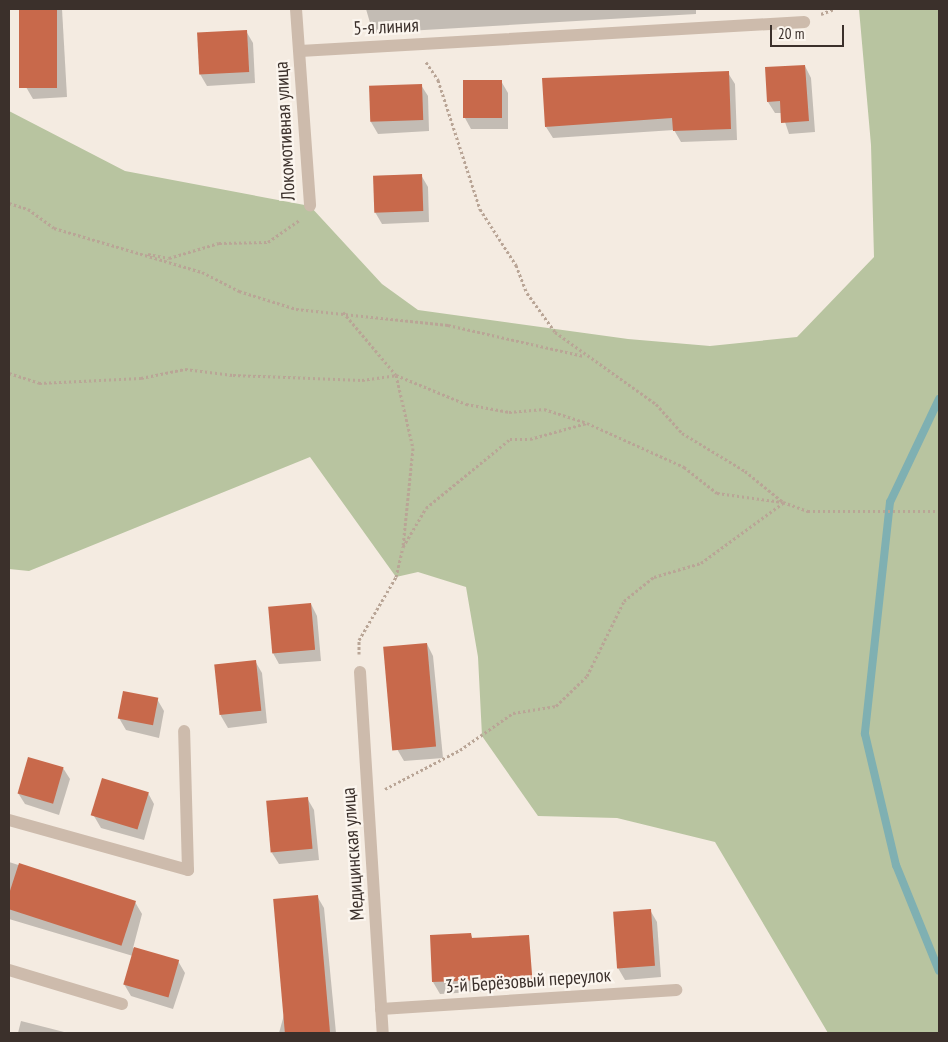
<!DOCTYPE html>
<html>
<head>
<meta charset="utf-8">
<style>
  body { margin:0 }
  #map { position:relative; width:948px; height:1042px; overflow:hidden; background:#f4ebe1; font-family:"PT Sans Narrow",sans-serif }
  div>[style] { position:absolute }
  .green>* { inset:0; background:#b8c4a0 }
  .shadow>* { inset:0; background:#0003 }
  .stream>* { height:8px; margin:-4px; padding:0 4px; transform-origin:4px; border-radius:4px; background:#7fb0b2 }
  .building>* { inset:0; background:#c8694b; transform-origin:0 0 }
  .path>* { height:3px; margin-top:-1.5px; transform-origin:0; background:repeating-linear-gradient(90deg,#b9a596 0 2.5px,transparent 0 5px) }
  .lane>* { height:12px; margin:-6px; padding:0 6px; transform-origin:6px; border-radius:6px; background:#cdbbac }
  .street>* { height:12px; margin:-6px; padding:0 6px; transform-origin:6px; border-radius:6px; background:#cdbbac }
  span { translate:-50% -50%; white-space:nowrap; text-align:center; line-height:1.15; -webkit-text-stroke:4.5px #fbf5ee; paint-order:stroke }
  .street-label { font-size:19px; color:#3b302b }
  .frame { position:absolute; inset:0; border:10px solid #3b302b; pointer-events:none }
  .scale { position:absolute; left:770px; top:25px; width:74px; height:22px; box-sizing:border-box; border:2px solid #3b302b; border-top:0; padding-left:6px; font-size:15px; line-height:18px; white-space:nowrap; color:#3b302b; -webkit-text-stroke:4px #fbf5ee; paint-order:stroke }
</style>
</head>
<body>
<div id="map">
  <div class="green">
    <i style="clip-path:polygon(859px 9px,939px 9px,939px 1033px,828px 1033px,715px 842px,617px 818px,538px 816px,482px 736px,478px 657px,466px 587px,418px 572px,396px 577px,310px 457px,29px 571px,9px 569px,9px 111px,125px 171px,310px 206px,382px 284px,418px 310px,628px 339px,710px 346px,797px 337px,874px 257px,871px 145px)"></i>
  </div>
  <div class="shadow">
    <i style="clip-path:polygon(20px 9px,62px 9px,67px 97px,33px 99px,26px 87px)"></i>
    <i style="clip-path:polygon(366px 9px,696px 9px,696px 14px,373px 33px)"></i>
    <i style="clip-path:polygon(246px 31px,253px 43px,255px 83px,207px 86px,200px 74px)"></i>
    <i style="clip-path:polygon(805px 66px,811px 78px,815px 132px,789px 134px,782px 113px,775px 113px,768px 102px)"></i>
    <i style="clip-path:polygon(728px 73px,735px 84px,737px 140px,681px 142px,674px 130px,553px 138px,546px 127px)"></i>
    <i style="clip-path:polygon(501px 81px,508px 93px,508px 129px,471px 129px,465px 118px)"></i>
    <i style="clip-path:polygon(421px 85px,428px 96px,429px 131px,378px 134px,371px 122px,370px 87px)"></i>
    <i style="clip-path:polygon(421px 175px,428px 187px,429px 222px,382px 224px,375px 212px,374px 176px)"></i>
    <i style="clip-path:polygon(311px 604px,317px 616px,321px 661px,279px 664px,273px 653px)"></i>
    <i style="clip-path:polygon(427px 644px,433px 656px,443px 758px,404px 761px,397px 749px)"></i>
    <i style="clip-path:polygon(255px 661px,262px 673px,267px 723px,228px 728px,221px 716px,216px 665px)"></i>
    <i style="clip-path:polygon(157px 699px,164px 711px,159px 738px,126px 730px,119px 718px)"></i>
    <i style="clip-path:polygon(63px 768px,70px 779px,59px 815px,25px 804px,18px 793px)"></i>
    <i style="clip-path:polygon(148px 793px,154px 804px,144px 840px,101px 828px,94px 816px)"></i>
    <i style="clip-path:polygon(307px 798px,314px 810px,319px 860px,279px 864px,272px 853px)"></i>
    <i style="clip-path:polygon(9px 862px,135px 902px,142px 914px,133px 948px,178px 961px,185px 973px,173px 1009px,131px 996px,124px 984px,133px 956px,9px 919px)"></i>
    <i style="clip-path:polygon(317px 896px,324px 908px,336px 1033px,279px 1033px)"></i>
    <i style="clip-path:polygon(650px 910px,657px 922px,661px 977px,625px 980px,618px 968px)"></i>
    <i style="clip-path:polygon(431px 937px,482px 938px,489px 950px,489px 991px,440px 994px,433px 982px)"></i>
    <i style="clip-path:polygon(21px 1021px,68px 1033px,18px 1033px)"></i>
  </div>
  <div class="stream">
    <i style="left:939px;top:399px;width:114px;rotate:115.4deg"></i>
    <i style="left:890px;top:502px;width:233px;rotate:96.2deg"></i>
    <i style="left:865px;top:734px;width:135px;rotate:76.7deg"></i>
    <i style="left:896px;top:865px;width:114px;rotate:67.9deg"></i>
  </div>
  <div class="building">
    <i style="left:19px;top:9px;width:38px;height:79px"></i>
    <i style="left:247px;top:30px;width:42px;height:50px;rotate:87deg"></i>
    <i style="clip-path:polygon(805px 65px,809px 121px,781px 123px,780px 101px,767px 102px,765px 67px)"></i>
    <i style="clip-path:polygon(729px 71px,731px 129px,673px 131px,672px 118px,545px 127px,542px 78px)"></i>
    <i style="left:463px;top:80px;width:39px;height:38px"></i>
    <i style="left:422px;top:84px;width:36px;height:53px;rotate:88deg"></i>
    <i style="left:422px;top:174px;width:37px;height:49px;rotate:88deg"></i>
    <i style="left:311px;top:603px;width:47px;height:43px;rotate:85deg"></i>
    <i style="left:427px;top:643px;width:104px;height:44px;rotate:85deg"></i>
    <i style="left:256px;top:660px;width:51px;height:42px;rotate:84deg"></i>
    <i style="left:123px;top:691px;width:36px;height:28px;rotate:11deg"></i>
    <i style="left:28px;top:757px;width:37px;height:38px;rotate:16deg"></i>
    <i style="left:102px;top:778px;width:49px;height:39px;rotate:17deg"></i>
    <i style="left:308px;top:797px;width:52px;height:42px;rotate:85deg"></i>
    <i style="left:19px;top:863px;width:123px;height:47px;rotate:18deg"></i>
    <i style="left:318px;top:895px;width:139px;height:45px;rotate:85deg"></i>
    <i style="left:651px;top:909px;width:57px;height:38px;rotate:86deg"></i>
    <i style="clip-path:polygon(471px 933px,472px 938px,529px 935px,533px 987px,486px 991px,486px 980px,432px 982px,430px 935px)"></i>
    <i style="left:134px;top:947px;width:47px;height:39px;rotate:16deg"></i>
  </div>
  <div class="path">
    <i style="left:821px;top:14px;width:14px;rotate:-21deg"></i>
    <i style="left:426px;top:62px;width:22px;rotate:56deg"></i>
    <i style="left:438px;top:80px;width:136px;rotate:72deg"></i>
    <i style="left:480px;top:209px;width:67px;rotate:57.3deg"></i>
    <i style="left:516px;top:265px;width:30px;rotate:69deg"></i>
    <i style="left:527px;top:293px;width:48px;rotate:54.3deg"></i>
    <i style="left:555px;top:332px;width:124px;rotate:35.5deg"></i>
    <i style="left:656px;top:404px;width:39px;rotate:48deg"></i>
    <i style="left:682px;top:433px;width:74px;rotate:31.1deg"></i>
    <i style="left:745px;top:471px;width:49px;rotate:39.2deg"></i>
    <i style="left:783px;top:502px;width:27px;rotate:20deg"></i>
    <i style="left:808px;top:511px;width:131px"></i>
    <i style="left:9px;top:203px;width:20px;rotate:18deg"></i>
    <i style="left:28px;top:209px;width:32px;rotate:36deg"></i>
    <i style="left:54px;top:228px;width:154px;rotate:16.6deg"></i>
    <i style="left:202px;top:272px;width:42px;rotate:27.2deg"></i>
    <i style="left:239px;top:291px;width:60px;rotate:17.5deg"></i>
    <i style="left:296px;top:309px;width:153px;rotate:6deg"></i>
    <i style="left:448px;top:325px;width:139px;rotate:12.9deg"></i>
    <i style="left:148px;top:254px;width:21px;rotate:11deg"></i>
    <i style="left:169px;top:258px;width:52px;rotate:-16.7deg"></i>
    <i style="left:219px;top:243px;width:49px;rotate:-1.2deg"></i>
    <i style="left:268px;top:242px;width:38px;rotate:-35deg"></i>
    <i style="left:343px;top:312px;width:82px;rotate:49.9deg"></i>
    <i style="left:396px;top:375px;width:75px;rotate:76.9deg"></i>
    <i style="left:413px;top:448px;width:99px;rotate:95.8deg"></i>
    <i style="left:9px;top:373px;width:32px;rotate:18deg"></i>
    <i style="left:39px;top:383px;width:102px;rotate:-2.8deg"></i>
    <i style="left:141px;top:378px;width:45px;rotate:-11.6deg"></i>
    <i style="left:185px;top:369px;width:48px;rotate:7.1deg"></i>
    <i style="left:233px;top:375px;width:129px;rotate:2.2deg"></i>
    <i style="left:362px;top:380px;width:34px;rotate:-8deg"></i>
    <i style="left:396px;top:375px;width:76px;rotate:22.5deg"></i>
    <i style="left:466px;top:404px;width:44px;rotate:10.5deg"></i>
    <i style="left:509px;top:412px;width:35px;rotate:-5deg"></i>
    <i style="left:544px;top:409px;width:45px;rotate:18deg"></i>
    <i style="left:359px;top:654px;width:14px;rotate:-90deg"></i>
    <i style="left:359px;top:640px;width:73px;rotate:-59.6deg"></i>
    <i style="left:396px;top:577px;width:31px;rotate:-77deg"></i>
    <i style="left:403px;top:547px;width:45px;rotate:-59.5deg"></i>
    <i style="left:426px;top:508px;width:109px;rotate:-39.4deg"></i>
    <i style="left:510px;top:439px;width:20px"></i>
    <i style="left:530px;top:439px;width:59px;rotate:-15.7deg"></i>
    <i style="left:587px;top:423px;width:107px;rotate:24.4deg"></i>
    <i style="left:684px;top:467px;width:42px;rotate:38.2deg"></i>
    <i style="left:717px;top:493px;width:66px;rotate:7.9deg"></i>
    <i style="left:385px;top:789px;width:85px;rotate:-27.5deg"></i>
    <i style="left:460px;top:750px;width:65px;rotate:-34.9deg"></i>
    <i style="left:513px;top:713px;width:44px;rotate:-9.2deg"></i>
    <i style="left:556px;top:706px;width:43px;rotate:-44.1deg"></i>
    <i style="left:587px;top:676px;width:84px;rotate:-63.7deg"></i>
    <i style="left:624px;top:601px;width:38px;rotate:-39deg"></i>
    <i style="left:654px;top:577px;width:49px;rotate:-16.6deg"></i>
    <i style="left:701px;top:563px;width:102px;rotate:-36.2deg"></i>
  </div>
  <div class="lane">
    <i style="left:9px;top:820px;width:186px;rotate:15.6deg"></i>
    <i style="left:188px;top:870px;width:139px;rotate:-91.6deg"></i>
  </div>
  <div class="street">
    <i style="left:296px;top:9px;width:197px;rotate:85.9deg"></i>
    <i style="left:300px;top:51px;width:505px;rotate:-3.29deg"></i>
    <i style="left:360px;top:672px;width:362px;rotate:86.4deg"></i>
    <i style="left:9px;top:970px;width:118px;rotate:16.7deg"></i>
    <i style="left:381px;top:1009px;width:296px;rotate:-3.7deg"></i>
  </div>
  <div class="street-label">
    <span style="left:386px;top:27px;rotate:-3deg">5-я линия</span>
    <span style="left:285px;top:131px;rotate:-93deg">Локомотивная улица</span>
    <span style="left:353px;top:854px;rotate:-94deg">Медицинская улица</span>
    <span style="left:528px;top:981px;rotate:-4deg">3-й Берёзовый переулок</span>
  </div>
  <div class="frame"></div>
  <div class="scale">20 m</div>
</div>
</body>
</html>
